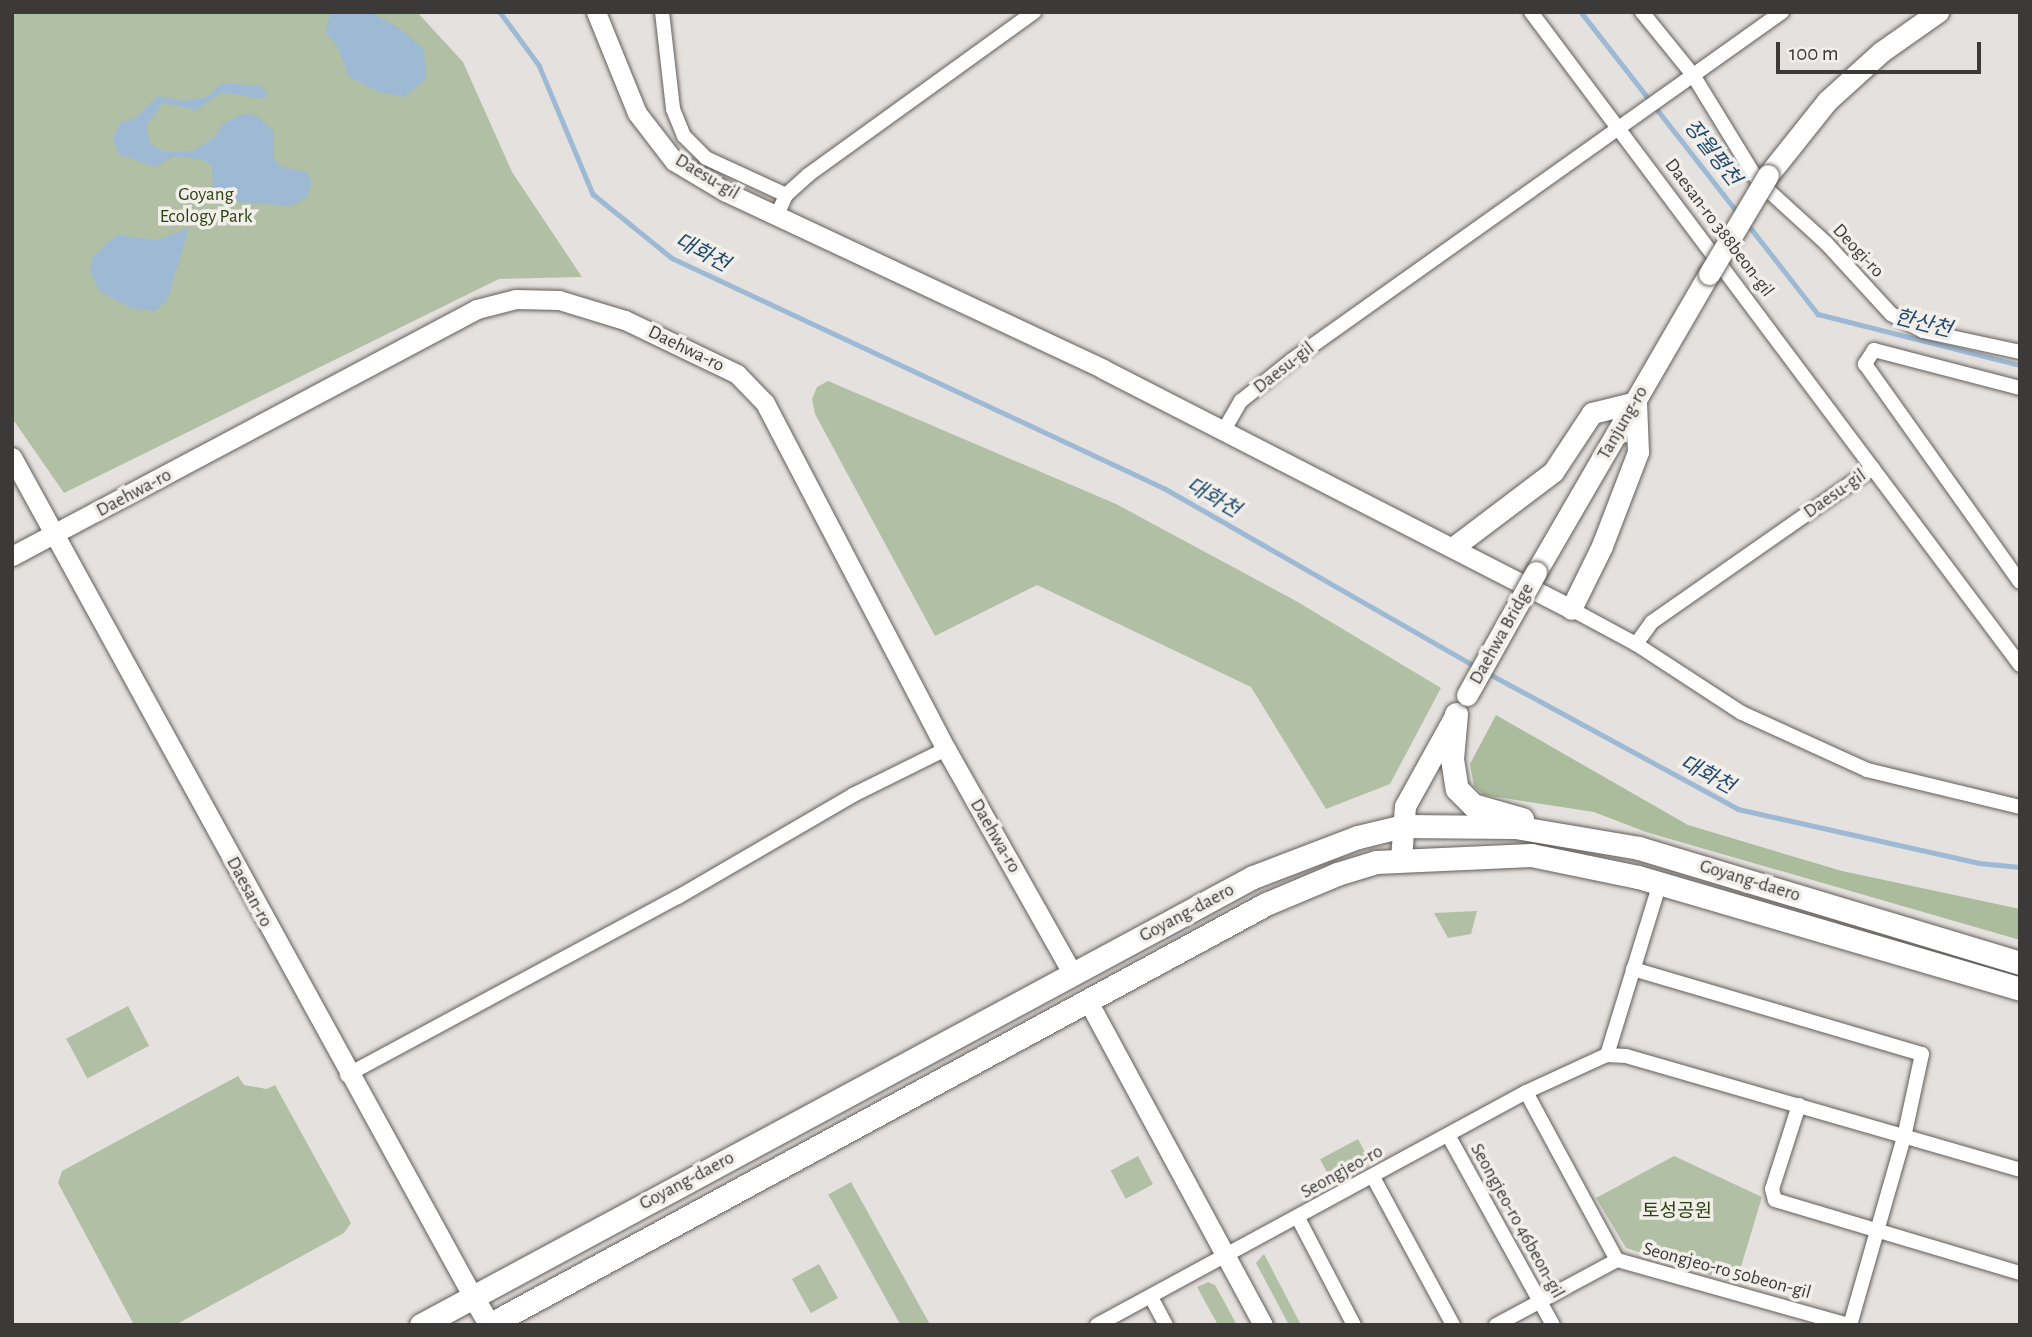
<!DOCTYPE html>
<html>
<head>
<meta charset="utf-8">
<style>
  body { margin:0 }
  #map { position:relative; width:2032px; height:1337px; overflow:hidden; background:#e5e1de; font-family:"Alegreya Sans","Noto Sans KR",sans-serif }
  div>[style] { position:absolute }
  .green>* { inset:0; background:#b1c0a5; transform-origin:0 0 }
  .forest>* { inset:0; background:#aabc9c }
  .water>* { inset:0; background:#9eb9d4 }
  .stream>* { height:4.5px; margin:-2.25px; padding:0 2.25px; transform-origin:2.25px; border-radius:2.25px; background:#9eb9d4 }
  .roads { filter:drop-shadow(0 0 2px #625e5b) drop-shadow(0 0 2px #625e5b) }
  .minor>* { height:14px; margin:-7px; padding:0 7px; transform-origin:7px; border-radius:7px; background:#fff }
  .tertiary>* { height:19px; margin:-9.5px; padding:0 9.5px; transform-origin:9.5px; border-radius:9.5px; background:#fff }
  .secondary>* { height:21px; margin:-10.5px; padding:0 10.5px; transform-origin:10.5px; border-radius:10.5px; background:#fff }
  .primary>* { height:23px; margin:-11.5px; padding:0 11.5px; transform-origin:11.5px; border-radius:11.5px; background:#fff }
  .bridges { filter:drop-shadow(0 0 2px #625e5b) drop-shadow(0 0 2px #625e5b) }
  .secondary-bridge>* { height:21px; margin:-10.5px; padding:0 10.5px; transform-origin:10.5px; border-radius:10.5px; background:#fff }
  span { translate:-50% -50%; white-space:nowrap; text-align:center; line-height:1.15; -webkit-text-stroke:7px #f2efeb; paint-order:stroke }
  .street-label { font-size:19px; color:#3b3a38 }
  .park-label { font-size:19px; color:#2a4110 }
  .water-label { font-size:21px; color:#20496e; font-style:italic }
  .frame { position:absolute; inset:0; border:14px solid #3b3a38; pointer-events:none }
  .scale { position:absolute; left:1776px; top:42px; width:205px; height:32px; box-sizing:border-box; border:4px solid #3b3a38; border-top:0; padding-left:9px; font-size:21px; line-height:24px; white-space:nowrap; color:#3b3a38; -webkit-text-stroke:5px #f2efeb; paint-order:stroke }
</style>
</head>
<body>
<div id="map">
  <div class="green">
    <i style="clip-path:polygon(12px 12px,417px 12px,463px 62px,512px 172px,582px 277px,499px 279px,64px 493px,12px 418px)"></i>
    <i style="clip-path:polygon(828px 381px,1116px 504px,1296px 601px,1441px 688px,1390px 784px,1326px 809px,1251px 687px,1037px 585px,935px 636px,815px 414px,812px 399px,817px 387px)"></i>
    <i style="clip-path:polygon(1477px 911px,1471px 934px,1448px 938px,1434px 913px)"></i>
    <i style="left:128px;top:1006px;width:45px;height:70px;rotate:62deg"></i>
    <i style="clip-path:polygon(238px 1076px,244px 1085px,267px 1089px,275px 1085px,351px 1223px,344px 1233px,175px 1325px,134px 1325px,58px 1183px,62px 1171px)"></i>
    <i style="left:1358px;top:1139px;width:21px;height:43px;rotate:62deg"></i>
    <i style="left:1138px;top:1156px;width:32px;height:31px;rotate:62deg"></i>
    <i style="clip-path:polygon(1674px 1156px,1762px 1197px,1736px 1283px,1626px 1248px,1596px 1198px)"></i>
    <i style="left:851px;top:1182px;width:163px;height:26px;rotate:61deg"></i>
    <i style="clip-path:polygon(1264px 1254px,1301px 1325px,1289px 1325px,1256px 1263px)"></i>
    <i style="left:819px;top:1264px;width:39px;height:31px;rotate:61deg"></i>
    <i style="clip-path:polygon(1208px 1282px,1215px 1285px,1237px 1325px,1218px 1325px,1197px 1287px)"></i>
  </div>
  <div class="forest">
    <i style="clip-path:polygon(1496px 715px,1688px 825px,1842px 871px,2020px 909px,2020px 940px,1646px 832px,1594px 812px,1484px 795px,1474px 786px,1470px 764px)"></i>
  </div>
  <div class="water">
    <i style="clip-path:polygon(330px 12px,370px 12px,400px 29px,424px 49px,426px 79px,404px 97px,379px 92px,349px 77px,337px 46px,326px 33px)"></i>
    <i style="clip-path:polygon(222px 83px,261px 86px,268px 96px,261px 99px,222px 92px,197px 110px,163px 103px,146px 126px,150px 144px,165px 152px,193px 151px,215px 137px,223px 124px,242px 114px,256px 115px,274px 132px,274px 158px,281px 167px,307px 172px,312px 184px,306px 198px,292px 206px,224px 201px,213px 193px,212px 166px,203px 160px,174px 156px,155px 167px,118px 154px,113px 138px,120px 123px,136px 117px,158px 96px,183px 101px,207px 97px)"></i>
    <i style="clip-path:polygon(189px 228px,167px 301px,154px 311px,131px 308px,100px 292px,90px 272px,92px 258px,107px 243px,118px 235px,157px 240px)"></i>
  </div>
  <div class="stream">
    <i style="left:500px;top:12px;width:66px;rotate:53.7deg"></i>
    <i style="left:539px;top:65px;width:140px;rotate:67.3deg"></i>
    <i style="left:593px;top:194px;width:102px;rotate:39deg"></i>
    <i style="left:672px;top:258px;width:543px;rotate:25.06deg"></i>
    <i style="left:1164px;top:488px;width:361px;rotate:29.8deg"></i>
    <i style="left:1581px;top:12px;width:255px;rotate:52deg"></i>
    <i style="left:1746px;top:222px;width:117px;rotate:52deg"></i>
    <i style="left:1818px;top:314px;width:208px;rotate:14.2deg"></i>
    <i style="left:1488px;top:673px;width:285px;rotate:28.5deg"></i>
    <i style="left:1738px;top:809px;width:247px;rotate:12.6deg"></i>
    <i style="left:1979px;top:863px;width:41px;rotate:5.6deg"></i>
  </div>
  <div class="roads">
    <div class="minor">
      <i style="left:662px;top:12px;width:98px;rotate:83.5deg"></i>
      <i style="left:673px;top:109px;width:29px;rotate:68deg"></i>
      <i style="left:684px;top:136px;width:31px;rotate:45deg"></i>
      <i style="left:706px;top:158px;width:88px;rotate:24.8deg"></i>
      <i style="left:1531px;top:12px;width:816px;rotate:53.17deg"></i>
      <i style="left:1642px;top:12px;width:81px;rotate:51deg"></i>
      <i style="left:1693px;top:75px;width:124px;rotate:58.5deg"></i>
      <i style="left:1758px;top:181px;width:92px;rotate:42.4deg"></i>
      <i style="left:1826px;top:243px;width:96px;rotate:47.5deg"></i>
      <i style="left:1891px;top:314px;width:36px;rotate:28deg"></i>
      <i style="left:1923px;top:331px;width:99px;rotate:12.2deg"></i>
      <i style="left:778px;top:213px;width:20px;rotate:-66deg"></i>
      <i style="left:786px;top:195px;width:30px;rotate:-42deg"></i>
      <i style="left:808px;top:175px;width:279px;rotate:-35.8deg"></i>
      <i style="left:2020px;top:388px;width:151px;rotate:-165.4deg"></i>
      <i style="left:1874px;top:350px;width:17px;rotate:123deg"></i>
      <i style="left:1865px;top:364px;width:267px;rotate:54.6deg"></i>
      <i style="left:1224px;top:430px;width:34px;rotate:-60deg"></i>
      <i style="left:1241px;top:401px;width:65px;rotate:-38.8deg"></i>
      <i style="left:1292px;top:360px;width:601px;rotate:-35.38deg"></i>
      <i style="left:1571px;top:609px;width:74px;rotate:28.3deg"></i>
      <i style="left:1636px;top:644px;width:126px;rotate:33.1deg"></i>
      <i style="left:1742px;top:713px;width:137px;rotate:24.5deg"></i>
      <i style="left:1867px;top:770px;width:157px;rotate:13.6deg"></i>
      <i style="left:1636px;top:644px;width:27px;rotate:-54deg"></i>
      <i style="left:1652px;top:622px;width:269px;rotate:-34.9deg"></i>
      <i style="left:1633px;top:969px;width:301px;rotate:16.4deg"></i>
      <i style="left:1922px;top:1054px;width:85px;rotate:102.2deg"></i>
      <i style="left:1904px;top:1137px;width:196px;rotate:106deg"></i>
      <i style="left:1607px;top:1055px;width:180px;rotate:-72.9deg"></i>
      <i style="left:347px;top:1075px;width:376px;rotate:-28.3deg"></i>
      <i style="left:678px;top:897px;width:203px;rotate:-30.2deg"></i>
      <i style="left:853px;top:795px;width:104px;rotate:-26.3deg"></i>
      <i style="left:1526px;top:1092px;width:191px;rotate:61.6deg"></i>
      <i style="left:1617px;top:1260px;width:240px;rotate:15.7deg"></i>
      <i style="left:1799px;top:1105px;width:88px;rotate:107.8deg"></i>
      <i style="left:1772px;top:1189px;width:11px;rotate:75deg"></i>
      <i style="left:1775px;top:1200px;width:256px;rotate:16.6deg"></i>
      <i style="left:1448px;top:1135px;width:217px;rotate:61.1deg"></i>
      <i style="left:1373px;top:1177px;width:168px;rotate:61.6deg"></i>
      <i style="left:1298px;top:1218px;width:121px;rotate:62.4deg"></i>
      <i style="left:1151px;top:1297px;width:32px;rotate:62deg"></i>
      <i style="left:1097px;top:1325px;width:488px;rotate:-28.5deg"></i>
      <i style="left:1526px;top:1092px;width:89px;rotate:-24.6deg"></i>
      <i style="left:1607px;top:1055px;width:19px;rotate:3deg"></i>
      <i style="left:1626px;top:1056px;width:410px;rotate:16.1deg"></i>
      <i style="left:1496px;top:1325px;width:137px;rotate:-28.2deg"></i>
    </div>
    <div class="tertiary">
      <i style="left:596px;top:12px;width:109px;rotate:67.9deg"></i>
      <i style="left:637px;top:113px;width:61px;rotate:52.4deg"></i>
      <i style="left:674px;top:161px;width:61px;rotate:30.8deg"></i>
      <i style="left:726px;top:192px;width:416px;rotate:25.1deg"></i>
      <i style="left:1103px;top:369px;width:526px;rotate:27.15deg"></i>
      <i style="left:12px;top:457px;width:958px;rotate:61.24deg"></i>
      <i style="left:12px;top:556px;width:527px;rotate:-27.98deg"></i>
      <i style="left:477px;top:309px;width:40px;rotate:-14.4deg"></i>
      <i style="left:516px;top:299px;width:43px;rotate:1.3deg"></i>
      <i style="left:559px;top:300px;width:69px;rotate:16.9deg"></i>
      <i style="left:625px;top:320px;width:124px;rotate:25.7deg"></i>
      <i style="left:737px;top:374px;width:40px;rotate:46deg"></i>
      <i style="left:765px;top:403px;width:390px;rotate:62.4deg"></i>
      <i style="left:946px;top:749px;width:258px;rotate:60.6deg"></i>
      <i style="left:1089px;top:1003px;width:366px;rotate:61.6deg"></i>
    </div>
    <div class="secondary">
      <i style="left:1768px;top:175px;width:95px;rotate:-51.4deg"></i>
      <i style="left:1827px;top:101px;width:73px;rotate:-42.2deg"></i>
      <i style="left:1881px;top:52px;width:70px;rotate:-35.1deg"></i>
      <i style="left:1455px;top:546px;width:123px;rotate:-37.1deg"></i>
      <i style="left:1553px;top:472px;width:71px;rotate:-56.5deg"></i>
      <i style="left:1592px;top:413px;width:45px;rotate:-14deg"></i>
      <i style="left:1636px;top:402px;width:50px;rotate:87.7deg"></i>
      <i style="left:1638px;top:452px;width:101px;rotate:111deg"></i>
      <i style="left:1602px;top:546px;width:70px;rotate:116.2deg"></i>
      <i style="left:1536px;top:572px;width:345px;rotate:-59.9deg"></i>
      <i style="left:1401px;top:859px;width:53px;rotate:-85.7deg"></i>
      <i style="left:1405px;top:806px;width:105px;rotate:-61deg"></i>
      <i style="left:473px;top:1297px;width:33px;rotate:59deg"></i>
    </div>
    <div class="primary">
      <i style="left:1456px;top:714px;width:45px;rotate:95.1deg"></i>
      <i style="left:1452px;top:759px;width:30px;rotate:81deg"></i>
      <i style="left:1457px;top:789px;width:23px;rotate:45deg"></i>
      <i style="left:1473px;top:805px;width:51px;rotate:15.9deg"></i>
      <i style="left:421px;top:1325px;width:945px;rotate:-28.3deg"></i>
      <i style="left:1253px;top:877px;width:112px;rotate:-20.9deg"></i>
      <i style="left:1358px;top:837px;width:46px;rotate:-13.7deg"></i>
      <i style="left:1403px;top:826px;width:112px;rotate:0.5deg"></i>
      <i style="left:1515px;top:827px;width:126px;rotate:9.6deg"></i>
      <i style="left:1639px;top:848px;width:398px;rotate:16.8deg"></i>
      <i style="left:489px;top:1325px;width:884px;rotate:-28.45deg"></i>
      <i style="left:1266px;top:904px;width:77px;rotate:-22.9deg"></i>
      <i style="left:1337px;top:874px;width:41px;rotate:-17.1deg"></i>
      <i style="left:1376px;top:862px;width:155px;rotate:-2.6deg"></i>
      <i style="left:1531px;top:855px;width:109px;rotate:11.6deg"></i>
      <i style="left:1638px;top:877px;width:398px;rotate:16.3deg"></i>
    </div>
  </div>
  <div class="bridges">
    <div class="secondary-bridge">
      <i style="left:1709px;top:274px;width:115px;rotate:-59.2deg"></i>
      <i style="left:1467px;top:695px;width:141px;rotate:-60.7deg"></i>
    </div>
  </div>
  <div class="street-label">
    <span style="left:707px;top:177px;rotate:31deg">Daesu-gil</span>
    <span style="left:1719px;top:228px;rotate:53deg">Daesan-ro 388beon-gil</span>
    <span style="left:1858px;top:251px;rotate:47deg">Deogi-ro</span>
    <span style="left:686px;top:349px;rotate:26deg">Daehwa-ro</span>
    <span style="left:1284px;top:368px;rotate:-38deg">Daesu-gil</span>
    <span style="left:1623px;top:423px;rotate:-60deg">Tanjung-ro</span>
    <span style="left:134px;top:493px;rotate:-28deg">Daehwa-ro</span>
    <span style="left:1835px;top:494px;rotate:-35deg">Daesu-gil</span>
    <span style="left:1502px;top:634px;rotate:-61deg">Daehwa Bridge</span>
    <span style="left:995px;top:836px;rotate:60deg">Daehwa-ro</span>
    <span style="left:1750px;top:881px;rotate:17deg">Goyang-daero</span>
    <span style="left:249px;top:892px;rotate:62deg">Daesan-ro</span>
    <span style="left:1187px;top:913px;rotate:-28deg">Goyang-daero</span>
    <span style="left:1342px;top:1172px;rotate:-29deg">Seongjeo-ro</span>
    <span style="left:687px;top:1181px;rotate:-28deg">Goyang-daero</span>
    <span style="left:1517px;top:1221px;rotate:61deg">Seongjeo-ro 46beon-gil</span>
    <span style="left:1727px;top:1271px;rotate:15deg">Seongjeo-ro 50beon-gil</span>
  </div>
  <div class="park-label">
    <span style="left:206px;top:206px">Goyang<br>Ecology Park</span>
    <span style="left:1677px;top:1212px">토성공원</span>
  </div>
  <div class="water-label">
    <span style="left:1712px;top:153px;rotate:52deg">장월평천</span>
    <span style="left:702px;top:253px;rotate:28deg">대화천</span>
    <span style="left:1923px;top:324px;rotate:14deg">한산천</span>
    <span style="left:1213px;top:498px;rotate:30deg">대화천</span>
    <span style="left:1707px;top:775px;rotate:28deg">대화천</span>
  </div>
  <div class="frame"></div>
  <div class="scale">100 m</div>
</div>
</body>
</html>
